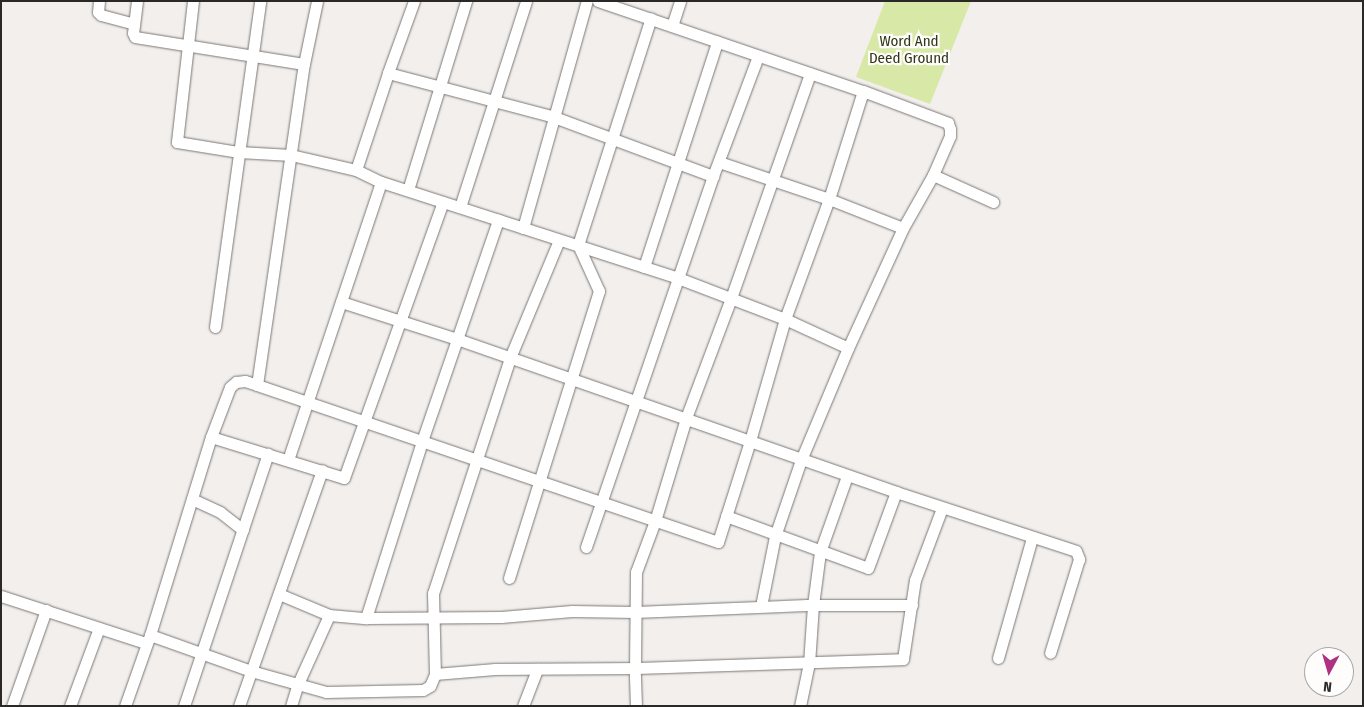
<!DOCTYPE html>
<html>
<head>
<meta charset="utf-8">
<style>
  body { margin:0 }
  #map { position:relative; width:1364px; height:707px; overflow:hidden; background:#f2efed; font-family:"Fira Sans Condensed",sans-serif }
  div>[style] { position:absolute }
  .green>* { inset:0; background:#d8e8a7 }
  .roads { filter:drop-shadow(0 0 1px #7a7775) drop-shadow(0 0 1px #7a7775) }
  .minor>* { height:11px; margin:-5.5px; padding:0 5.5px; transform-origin:5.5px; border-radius:5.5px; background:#fff }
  span { translate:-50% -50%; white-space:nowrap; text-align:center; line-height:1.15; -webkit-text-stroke:4.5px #fffdfc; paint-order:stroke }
  .park-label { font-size:15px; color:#303715 }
  .frame { position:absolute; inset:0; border:2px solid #2a2928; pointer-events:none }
  .north { position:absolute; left:1304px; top:647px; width:50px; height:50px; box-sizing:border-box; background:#fffdfc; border:1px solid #aaa8a7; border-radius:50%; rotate:186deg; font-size:14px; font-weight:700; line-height:20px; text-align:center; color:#2a2928 }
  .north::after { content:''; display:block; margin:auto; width:18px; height:22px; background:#af3181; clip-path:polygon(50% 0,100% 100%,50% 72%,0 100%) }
</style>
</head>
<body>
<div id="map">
  <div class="green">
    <i style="clip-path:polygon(885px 1px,971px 1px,930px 104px,856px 77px)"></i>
  </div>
  <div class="roads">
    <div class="minor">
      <i style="left:99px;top:1px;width:11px;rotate:95deg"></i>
      <i style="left:98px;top:12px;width:4px;rotate:45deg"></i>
      <i style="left:101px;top:15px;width:34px;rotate:15deg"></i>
      <i style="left:137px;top:1px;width:32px;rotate:97deg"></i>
      <i style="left:133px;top:33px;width:4px;rotate:63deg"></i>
      <i style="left:135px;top:37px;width:171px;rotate:9.1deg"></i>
      <i style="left:193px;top:1px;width:142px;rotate:96.5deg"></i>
      <i style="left:177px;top:142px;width:63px;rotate:9.2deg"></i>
      <i style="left:239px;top:152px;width:52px;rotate:3.3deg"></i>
      <i style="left:291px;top:155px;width:67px;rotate:13deg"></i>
      <i style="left:356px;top:170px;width:28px;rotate:26deg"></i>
      <i style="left:381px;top:182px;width:312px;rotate:17.9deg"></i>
      <i style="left:678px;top:278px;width:115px;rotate:21deg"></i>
      <i style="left:785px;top:319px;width:69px;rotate:24.7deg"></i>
      <i style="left:414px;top:1px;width:77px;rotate:109.9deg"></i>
      <i style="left:388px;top:73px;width:172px;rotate:14.8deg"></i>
      <i style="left:554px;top:117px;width:170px;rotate:20.4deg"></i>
      <i style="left:598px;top:1px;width:280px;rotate:18.8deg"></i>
      <i style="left:863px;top:91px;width:91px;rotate:20.6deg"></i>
      <i style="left:948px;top:123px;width:6px;rotate:72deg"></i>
      <i style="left:950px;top:129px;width:7px;rotate:90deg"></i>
      <i style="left:950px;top:136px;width:43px;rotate:113.6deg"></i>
      <i style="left:933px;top:175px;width:61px;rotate:119.5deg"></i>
      <i style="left:903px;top:228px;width:132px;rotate:114.6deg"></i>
      <i style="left:848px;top:348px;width:121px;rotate:112.8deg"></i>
      <i style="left:801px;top:460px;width:80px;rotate:108.9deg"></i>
      <i style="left:775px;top:536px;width:71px;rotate:101.3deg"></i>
      <i style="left:672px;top:26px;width:26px;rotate:-72deg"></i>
      <i style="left:719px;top:162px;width:116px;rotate:18.6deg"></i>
      <i style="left:829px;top:199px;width:79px;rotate:21.4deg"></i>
      <i style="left:356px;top:170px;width:102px;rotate:-71.7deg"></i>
      <i style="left:933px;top:175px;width:66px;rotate:24.2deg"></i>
      <i style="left:408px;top:190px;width:198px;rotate:-72.9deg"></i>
      <i style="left:460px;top:207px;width:216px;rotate:-72.2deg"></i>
      <i style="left:523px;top:228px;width:236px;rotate:-74.3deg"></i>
      <i style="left:559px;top:240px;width:128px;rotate:112.6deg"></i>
      <i style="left:510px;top:358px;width:247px;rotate:108.1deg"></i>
      <i style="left:433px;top:593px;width:81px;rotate:88.6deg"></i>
      <i style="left:435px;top:674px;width:60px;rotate:-4.8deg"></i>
      <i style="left:495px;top:669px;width:140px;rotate:-0.4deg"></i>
      <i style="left:635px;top:668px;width:96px;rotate:-89.4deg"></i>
      <i style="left:636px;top:572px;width:54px;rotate:-69.6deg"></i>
      <i style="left:655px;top:521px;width:108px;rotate:-73.2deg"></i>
      <i style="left:686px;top:418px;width:128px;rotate:-69.4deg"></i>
      <i style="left:731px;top:298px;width:238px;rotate:-70.6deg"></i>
      <i style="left:644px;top:267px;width:237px;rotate:-72deg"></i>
      <i style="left:341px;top:302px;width:122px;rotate:17.7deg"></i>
      <i style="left:457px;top:339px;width:465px;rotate:19.2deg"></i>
      <i style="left:896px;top:492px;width:189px;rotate:18.1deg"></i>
      <i style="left:1076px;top:551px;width:9px;rotate:69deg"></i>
      <i style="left:1079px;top:559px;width:98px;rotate:107.1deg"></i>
      <i style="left:215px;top:327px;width:329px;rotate:-82.1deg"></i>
      <i style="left:257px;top:385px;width:324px;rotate:-81.7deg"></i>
      <i style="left:304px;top:64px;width:64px;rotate:-78.3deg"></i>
      <i style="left:211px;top:437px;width:139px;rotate:17.1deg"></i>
      <i style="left:344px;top:478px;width:293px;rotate:-70.3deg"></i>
      <i style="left:288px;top:460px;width:293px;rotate:-71.5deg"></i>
      <i style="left:847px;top:476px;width:81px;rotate:109.6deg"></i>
      <i style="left:820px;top:552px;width:53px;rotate:97.5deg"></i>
      <i style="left:813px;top:605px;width:99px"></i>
      <i style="left:192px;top:499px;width:31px;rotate:25deg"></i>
      <i style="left:220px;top:512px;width:29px;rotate:38deg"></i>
      <i style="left:726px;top:516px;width:151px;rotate:20.1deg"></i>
      <i style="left:868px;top:568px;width:81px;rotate:-69.8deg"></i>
      <i style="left:586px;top:547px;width:392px;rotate:-71.1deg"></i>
      <i style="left:713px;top:176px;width:128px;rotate:-69.4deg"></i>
      <i style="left:509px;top:578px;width:301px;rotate:-72.6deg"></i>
      <i style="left:599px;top:291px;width:51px;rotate:-114.5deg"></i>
      <i style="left:578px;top:245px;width:238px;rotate:-72.2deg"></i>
      <i style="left:279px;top:594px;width:54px;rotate:22.8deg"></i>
      <i style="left:329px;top:615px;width:37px;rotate:5deg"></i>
      <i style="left:366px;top:618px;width:135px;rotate:-0.4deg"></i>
      <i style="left:501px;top:617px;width:71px;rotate:-4.8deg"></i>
      <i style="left:572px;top:611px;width:63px;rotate:0.9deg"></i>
      <i style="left:635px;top:612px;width:178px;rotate:-2.3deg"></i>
      <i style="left:813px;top:605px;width:58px;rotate:93.9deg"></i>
      <i style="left:809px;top:663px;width:44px;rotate:101.8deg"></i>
      <i style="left:1px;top:596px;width:152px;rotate:18deg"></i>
      <i style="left:366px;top:618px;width:186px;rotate:-72.4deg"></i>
      <i style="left:422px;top:441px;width:234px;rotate:-71deg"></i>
      <i style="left:150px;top:635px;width:107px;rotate:19.6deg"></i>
      <i style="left:251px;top:671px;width:78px;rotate:15.6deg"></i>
      <i style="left:326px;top:692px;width:97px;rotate:-1.2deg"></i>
      <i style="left:423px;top:690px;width:8px;rotate:-30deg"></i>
      <i style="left:430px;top:686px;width:13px;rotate:-67deg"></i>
      <i style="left:998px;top:658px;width:125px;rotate:-74.2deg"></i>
      <i style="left:12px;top:706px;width:102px;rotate:-70.5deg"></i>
      <i style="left:70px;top:706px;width:83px;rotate:-69.6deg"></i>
      <i style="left:125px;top:706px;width:75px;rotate:-70.6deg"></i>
      <i style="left:150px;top:635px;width:207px;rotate:-72.9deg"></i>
      <i style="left:211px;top:437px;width:53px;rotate:-69.2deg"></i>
      <i style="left:230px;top:387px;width:8px;rotate:-40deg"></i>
      <i style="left:236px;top:382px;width:9px;rotate:-6deg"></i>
      <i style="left:245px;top:381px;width:13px;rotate:18deg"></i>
      <i style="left:257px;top:385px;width:487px;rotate:18.8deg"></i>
      <i style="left:718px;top:542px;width:106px;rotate:-72.4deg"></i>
      <i style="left:750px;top:441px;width:127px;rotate:-74deg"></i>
      <i style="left:785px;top:319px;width:128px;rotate:-69.9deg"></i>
      <i style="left:829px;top:199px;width:113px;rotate:-72.5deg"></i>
      <i style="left:184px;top:706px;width:266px;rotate:-71.6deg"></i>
      <i style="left:239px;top:706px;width:250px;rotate:-70.6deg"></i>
      <i style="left:291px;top:706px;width:21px;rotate:-73deg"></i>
      <i style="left:297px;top:686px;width:78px;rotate:-65.7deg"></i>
      <i style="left:523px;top:706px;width:40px;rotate:-69deg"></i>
      <i style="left:636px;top:706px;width:38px;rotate:-92deg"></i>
      <i style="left:635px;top:668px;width:268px;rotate:-1.9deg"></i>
      <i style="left:903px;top:659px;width:80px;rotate:-81.4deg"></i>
      <i style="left:915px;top:580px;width:77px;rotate:-69.4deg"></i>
    </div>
  </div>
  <div class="park-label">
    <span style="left:909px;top:50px">Word And<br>Deed Ground</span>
  </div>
  <div class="frame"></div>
  <div class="north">N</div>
</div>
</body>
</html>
